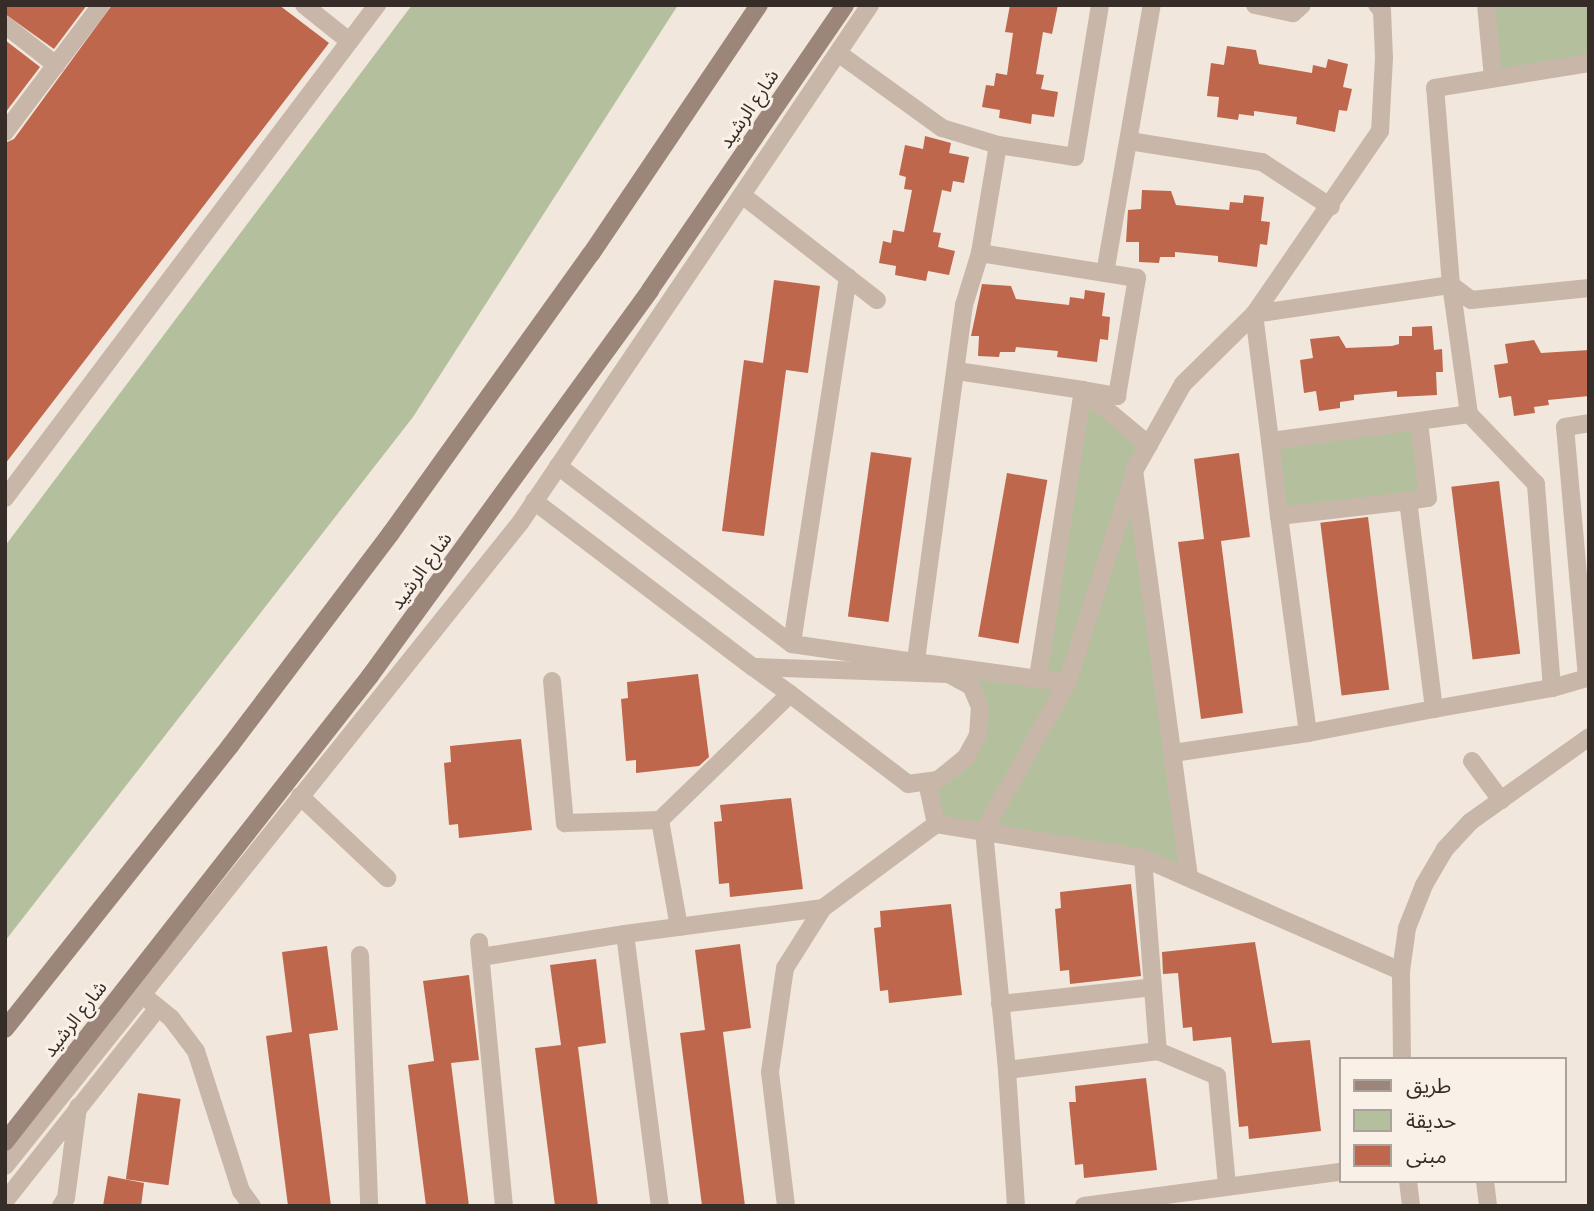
<!DOCTYPE html>
<html>
<head>
<meta charset="utf-8">
<style>
  body { margin:0 }
  #map { position:relative; width:1594px; height:1211px; overflow:hidden; background:#f1e7dc; font-family:Figtree,"Noto Sans Arabic",sans-serif }
  div>[style] { position:absolute }
  .green>* { inset:0; background:#b4bf9d; transform-origin:0 0 }
  .building>* { inset:0; background:#bf674c; transform-origin:0 0 }
  .street>* { height:18px; margin:-9px; padding:0 9px; transform-origin:9px; border-radius:9px; background:#c8b7a9 }
  .secondary>* { height:18px; margin:-9px; padding:0 9px; transform-origin:9px; border-radius:9px; background:#9c867a }
  span { translate:-50% -50%; white-space:nowrap; text-align:center; line-height:1.15; -webkit-text-stroke:6px #f9f1e8; paint-order:stroke }
  .street-label { font-size:19px; color:#362d28 }
  .frame { position:absolute; inset:0; border:7px solid #362d28; pointer-events:none }
  .legend { position:absolute; left:1339px; top:1057px; width:228px; height:126px; box-sizing:border-box; background:#f9f1e8; border:2px solid #aba39b; margin:0; padding:9px 12px; list-style:none; font-size:21px; color:#362d28 }
  .legend li { display:flex; align-items:center; gap:14px; height:35px }
  .legend b { width:35px; border:2px solid #aba39b }
</style>
</head>
<body>
<div id="map">
  <div class="green">
    <i style="clip-path:polygon(412px 5px,678px 5px,413px 417px,5px 941px,5px 546px)"></i>
    <i style="clip-path:polygon(1486px 5px,1589px 5px,1589px 63px,1493px 78px)"></i>
    <i style="clip-path:polygon(1083px 390px,1149px 445px,1134px 471px,1189px 877px,1143px 858px,936px 824px,927px 782px,966px 757px,980px 707px,948px 674px,1038px 678px)"></i>
    <i style="left:1419px;top:423px;width:76px;height:150px;rotate:83deg"></i>
  </div>
  <div class="building">
    <i style="clip-path:polygon(5px 5px,87px 5px,54px 49px,5px 14px)"></i>
    <i style="clip-path:polygon(112px 5px,279px 5px,329px 43px,5px 464px,5px 143px,14px 139px)"></i>
    <i style="clip-path:polygon(1010px 5px,1058px 5px,1052px 34px,1043px 32px,1036px 74px,1044px 75px,1041px 89px,1058px 92px,1054px 117px,1032px 114px,1031px 124px,999px 118px,1000px 110px,982px 107px,986px 85px,994px 86px,996px 73px,1007px 75px,1013px 33px,1005px 32px)"></i>
    <i style="clip-path:polygon(5px 40px,40px 67px,5px 113px)"></i>
    <i style="clip-path:polygon(1227px 46px,1256px 50px,1259px 64px,1312px 73px,1313px 65px,1326px 68px,1328px 59px,1348px 64px,1343px 87px,1352px 89px,1347px 111px,1339px 110px,1335px 132px,1296px 124px,1297px 117px,1254px 111px,1254px 116px,1239px 114px,1238px 120px,1217px 117px,1219px 97px,1207px 96px,1211px 63px,1224px 65px)"></i>
    <i style="clip-path:polygon(925px 136px,951px 143px,949px 153px,969px 157px,964px 183px,953px 181px,951px 192px,942px 190px,933px 232px,941px 233px,938px 247px,955px 251px,949px 275px,928px 271px,926px 281px,895px 275px,896px 266px,879px 263px,883px 241px,891px 243px,893px 230px,904px 232px,912px 190px,904px 189px,906px 177px,899px 175px,905px 145px,923px 149px)"></i>
    <i style="clip-path:polygon(1142px 190px,1171px 191px,1176px 205px,1229px 210px,1230px 202px,1243px 203px,1244px 195px,1264px 197px,1261px 221px,1270px 222px,1267px 245px,1260px 244px,1257px 267px,1218px 262px,1218px 256px,1175px 252px,1175px 257px,1160px 257px,1159px 263px,1139px 262px,1139px 242px,1126px 242px,1128px 210px,1141px 209px)"></i>
    <i style="clip-path:polygon(774px 280px,820px 286px,808px 373px,786px 370px,764px 536px,722px 531px,744px 360px,763px 363px)"></i>
    <i style="clip-path:polygon(982px 284px,1011px 286px,1016px 299px,1069px 305px,1070px 297px,1084px 299px,1085px 290px,1105px 293px,1102px 316px,1110px 317px,1108px 340px,1100px 339px,1097px 362px,1057px 357px,1058px 351px,1016px 347px,1015px 352px,1000px 352px,999px 357px,978px 356px,979px 336px,971px 336px)"></i>
    <i style="clip-path:polygon(1432px 326px,1434px 350px,1442px 349px,1443px 372px,1436px 372px,1437px 395px,1397px 397px,1397px 391px,1354px 395px,1354px 400px,1340px 402px,1340px 408px,1319px 411px,1316px 391px,1304px 393px,1300px 360px,1313px 358px,1310px 339px,1339px 336px,1346px 348px,1392px 346px,1399px 344px,1399px 336px,1412px 336px,1412px 327px)"></i>
    <i style="clip-path:polygon(1534px 340px,1541px 353px,1589px 350px,1589px 396px,1548px 400px,1549px 405px,1534px 407px,1535px 413px,1514px 416px,1511px 396px,1499px 398px,1494px 365px,1508px 363px,1505px 344px)"></i>
    <i style="left:871px;top:452px;width:41px;height:166px;rotate:8deg"></i>
    <i style="clip-path:polygon(1239px 453px,1250px 537px,1221px 541px,1243px 713px,1201px 719px,1178px 542px,1204px 539px,1194px 459px)"></i>
    <i style="left:1007px;top:473px;width:41px;height:166px;rotate:10deg"></i>
    <i style="left:1499px;top:481px;width:174px;height:48px;rotate:83deg"></i>
    <i style="left:1368px;top:517px;width:174px;height:48px;rotate:83deg"></i>
    <i style="clip-path:polygon(698px 674px,709px 757px,699px 766px,636px 773px,636px 760px,626px 761px,621px 699px,628px 698px,627px 682px)"></i>
    <i style="clip-path:polygon(521px 739px,532px 830px,459px 838px,458px 824px,449px 825px,444px 763px,451px 762px,450px 746px)"></i>
    <i style="clip-path:polygon(791px 798px,803px 889px,730px 897px,729px 883px,719px 884px,714px 822px,722px 821px,720px 805px)"></i>
    <i style="clip-path:polygon(1131px 884px,1141px 976px,1070px 984px,1069px 970px,1060px 971px,1055px 909px,1061px 908px,1060px 892px)"></i>
    <i style="clip-path:polygon(951px 904px,962px 995px,889px 1003px,888px 990px,880px 991px,874px 928px,881px 927px,880px 911px)"></i>
    <i style="clip-path:polygon(1255px 942px,1272px 1043px,1310px 1040px,1321px 1131px,1249px 1139px,1248px 1126px,1239px 1127px,1231px 1037px,1193px 1041px,1192px 1027px,1183px 1028px,1178px 973px,1163px 974px,1162px 952px)"></i>
    <i style="clip-path:polygon(740px 944px,751px 1028px,723px 1032px,745px 1206px,702px 1206px,680px 1033px,705px 1030px,695px 950px)"></i>
    <i style="clip-path:polygon(327px 946px,338px 1030px,309px 1034px,331px 1206px,288px 1206px,266px 1036px,292px 1032px,282px 952px)"></i>
    <i style="clip-path:polygon(596px 959px,606px 1043px,578px 1047px,598px 1206px,555px 1206px,535px 1048px,561px 1045px,550px 965px)"></i>
    <i style="clip-path:polygon(469px 975px,479px 1060px,451px 1063px,469px 1206px,426px 1206px,408px 1065px,434px 1061px,423px 981px)"></i>
    <i style="clip-path:polygon(1146px 1078px,1157px 1170px,1084px 1178px,1083px 1164px,1075px 1165px,1069px 1102px,1076px 1102px,1075px 1086px)"></i>
    <i style="left:138px;top:1093px;width:43px;height:87px;rotate:8deg"></i>
    <i style="clip-path:polygon(108px 1176px,144px 1183px,141px 1206px,103px 1206px)"></i>
  </div>
  <div class="street">
    <i style="left:304px;top:5px;width:58px;rotate:38.7deg"></i>
    <i style="left:1100px;top:5px;width:154px;rotate:99.3deg"></i>
    <i style="left:1075px;top:157px;width:78px;rotate:-171.1deg"></i>
    <i style="left:998px;top:145px;width:109px;rotate:99.5deg"></i>
    <i style="left:980px;top:253px;width:127px;rotate:9.1deg"></i>
    <i style="left:1255px;top:5px;width:39px;rotate:12deg"></i>
    <i style="left:1293px;top:13px;width:12px;rotate:-42deg"></i>
    <i style="left:1377px;top:5px;width:7px;rotate:45deg"></i>
    <i style="left:1382px;top:10px;width:48px;rotate:87.6deg"></i>
    <i style="left:1384px;top:58px;width:73px;rotate:93.1deg"></i>
    <i style="left:1380px;top:131px;width:222px;rotate:124.5deg"></i>
    <i style="left:1254px;top:314px;width:128px;rotate:82.8deg"></i>
    <i style="left:1270px;top:441px;width:201px;rotate:-7.7deg"></i>
    <i style="left:1469px;top:414px;width:130px;rotate:-97.9deg"></i>
    <i style="left:1486px;top:5px;width:73px;rotate:84.5deg"></i>
    <i style="left:5px;top:25px;width:65px;rotate:38.1deg"></i>
    <i style="left:838px;top:53px;width:128px;rotate:35.8deg"></i>
    <i style="left:942px;top:128px;width:59px;rotate:16.9deg"></i>
    <i style="left:5px;top:132px;width:159px;rotate:-52.9deg"></i>
    <i style="left:1129px;top:141px;width:135px;rotate:9deg"></i>
    <i style="left:1262px;top:162px;width:82px;rotate:33.1deg"></i>
    <i style="left:742px;top:195px;width:171px;rotate:37.9deg"></i>
    <i style="left:980px;top:253px;width:54px;rotate:107.1deg"></i>
    <i style="left:964px;top:305px;width:360px;rotate:97.7deg"></i>
    <i style="left:916px;top:662px;width:123px;rotate:7.9deg"></i>
    <i style="left:848px;top:277px;width:371px;rotate:98.7deg"></i>
    <i style="left:792px;top:644px;width:125px;rotate:8.3deg"></i>
    <i style="left:1451px;top:285px;width:25px;rotate:37deg"></i>
    <i style="left:1471px;top:300px;width:119px;rotate:-5.8deg"></i>
    <i style="left:957px;top:371px;width:127px;rotate:8.6deg"></i>
    <i style="left:1083px;top:390px;width:292px;rotate:98.9deg"></i>
    <i style="left:1038px;top:679px;width:29px;rotate:8deg"></i>
    <i style="left:1083px;top:390px;width:35px;rotate:10deg"></i>
    <i style="left:1117px;top:396px;width:120px;rotate:-80.4deg"></i>
    <i style="left:1137px;top:278px;width:32px;rotate:-171deg"></i>
    <i style="left:1105px;top:273px;width:272px;rotate:-80.1deg"></i>
    <i style="left:1085px;top:392px;width:83px;rotate:39.6deg"></i>
    <i style="left:1270px;top:441px;width:76px;rotate:83.2deg"></i>
    <i style="left:1279px;top:516px;width:130px;rotate:-6.6deg"></i>
    <i style="left:1408px;top:501px;width:20px;rotate:-9deg"></i>
    <i style="left:1428px;top:498px;width:76px;rotate:-96.8deg"></i>
    <i style="left:558px;top:466px;width:294px;rotate:37.3deg"></i>
    <i style="left:5px;top:498px;width:618px;rotate:-52.96deg"></i>
    <i style="left:534px;top:501px;width:275px;rotate:37.2deg"></i>
    <i style="left:753px;top:667px;width:46px;rotate:36.1deg"></i>
    <i style="left:790px;top:694px;width:148px;rotate:37.3deg"></i>
    <i style="left:908px;top:784px;width:30px;rotate:-8deg"></i>
    <i style="left:938px;top:780px;width:36px;rotate:-39deg"></i>
    <i style="left:966px;top:757px;width:25px;rotate:-61deg"></i>
    <i style="left:978px;top:735px;width:28px;rotate:-86deg"></i>
    <i style="left:980px;top:707px;width:23px;rotate:-113deg"></i>
    <i style="left:971px;top:686px;width:26px;rotate:-152deg"></i>
    <i style="left:948px;top:674px;width:195px;rotate:-177.9deg"></i>
    <i style="left:1279px;top:516px;width:219px;rotate:82.4deg"></i>
    <i style="left:1308px;top:733px;width:128px;rotate:-10.8deg"></i>
    <i style="left:1434px;top:709px;width:210px;rotate:-97.1deg"></i>
    <i style="left:552px;top:681px;width:143px;rotate:84.8deg"></i>
    <i style="left:565px;top:823px;width:95px;rotate:-1.8deg"></i>
    <i style="left:1552px;top:688px;width:36px;rotate:-16deg"></i>
    <i style="left:1587px;top:678px;width:252px;rotate:-95deg"></i>
    <i style="left:1565px;top:427px;width:24px;rotate:-9deg"></i>
    <i style="left:1434px;top:709px;width:120px;rotate:-10.1deg"></i>
    <i style="left:1552px;top:688px;width:205px;rotate:-94.5deg"></i>
    <i style="left:1536px;top:484px;width:97px;rotate:-133.7deg"></i>
    <i style="left:1173px;top:753px;width:136px;rotate:-8.4deg"></i>
    <i style="left:1472px;top:761px;width:49px;rotate:53.4deg"></i>
    <i style="left:927px;top:782px;width:43px;rotate:77.9deg"></i>
    <i style="left:300px;top:796px;width:120px;rotate:43.3deg"></i>
    <i style="left:1143px;top:858px;width:194px;rotate:85.6deg"></i>
    <i style="left:1189px;top:877px;width:410px;rotate:-97.7deg"></i>
    <i style="left:1134px;top:471px;width:100px;rotate:-60.6deg"></i>
    <i style="left:1183px;top:384px;width:100px;rotate:-44.6deg"></i>
    <i style="left:1254px;top:314px;width:199px;rotate:-8.4deg"></i>
    <i style="left:1451px;top:285px;width:198px;rotate:-94.6deg"></i>
    <i style="left:1435px;top:88px;width:156px;rotate:-9.2deg"></i>
    <i style="left:679px;top:927px;width:109px;rotate:-100.1deg"></i>
    <i style="left:660px;top:820px;width:181px;rotate:-44.1deg"></i>
    <i style="left:625px;top:934px;width:200px;rotate:-7.5deg"></i>
    <i style="left:479px;top:942px;width:265px;rotate:84.6deg"></i>
    <i style="left:360px;top:955px;width:251px;rotate:87.9deg"></i>
    <i style="left:481px;top:957px;width:146px;rotate:-9.1deg"></i>
    <i style="left:625px;top:934px;width:274px;rotate:82.7deg"></i>
    <i style="left:150px;top:1001px;width:27px;rotate:39deg"></i>
    <i style="left:171px;top:1018px;width:41px;rotate:52.9deg"></i>
    <i style="left:196px;top:1051px;width:147px;rotate:72.2deg"></i>
    <i style="left:241px;top:1191px;width:19px;rotate:54deg"></i>
    <i style="left:1000px;top:1004px;width:154px;rotate:-6.3deg"></i>
    <i style="left:1402px;top:1059px;width:88px;rotate:-90.7deg"></i>
    <i style="left:1401px;top:971px;width:43px;rotate:-82.1deg"></i>
    <i style="left:1407px;top:928px;width:46px;rotate:-68.4deg"></i>
    <i style="left:1424px;top:885px;width:42px;rotate:-59.7deg"></i>
    <i style="left:1445px;top:849px;width:37px;rotate:-47deg"></i>
    <i style="left:1470px;top:822px;width:146px;rotate:-35.5deg"></i>
    <i style="left:1007px;top:1070px;width:240px;rotate:-95.5deg"></i>
    <i style="left:984px;top:831px;width:170px;rotate:-60.7deg"></i>
    <i style="left:1067px;top:683px;width:216px;rotate:-72.2deg"></i>
    <i style="left:5px;top:1166px;width:824px;rotate:-51.31deg"></i>
    <i style="left:520px;top:523px;width:625px;rotate:-55.95deg"></i>
    <i style="left:1408px;top:1181px;width:25px;rotate:83deg"></i>
    <i style="left:1485px;top:1181px;width:25px;rotate:83deg"></i>
    <i style="left:5px;top:1201px;width:246px;rotate:-51.6deg"></i>
    <i style="left:61px;top:1206px;width:9px;rotate:-58deg"></i>
    <i style="left:66px;top:1198px;width:92px;rotate:-82.5deg"></i>
    <i style="left:786px;top:1206px;width:135px;rotate:-96.8deg"></i>
    <i style="left:770px;top:1072px;width:105px;rotate:-81.8deg"></i>
    <i style="left:785px;top:968px;width:71px;rotate:-57.7deg"></i>
    <i style="left:823px;top:908px;width:141px;rotate:-36.6deg"></i>
    <i style="left:936px;top:824px;width:210px;rotate:9.3deg"></i>
    <i style="left:1143px;top:858px;width:282px;rotate:23.7deg"></i>
    <i style="left:1016px;top:1206px;width:136px;rotate:-93.8deg"></i>
    <i style="left:1007px;top:1070px;width:152px;rotate:-7.2deg"></i>
    <i style="left:1158px;top:1051px;width:64px;rotate:23deg"></i>
    <i style="left:1217px;top:1076px;width:110px;rotate:84.8deg"></i>
    <i style="left:1084px;top:1206px;width:258px;rotate:-7.6deg"></i>
  </div>
  <div class="secondary">
    <i style="left:5px;top:1029px;width:362px;rotate:-51.5deg"></i>
    <i style="left:230px;top:746px;width:267px;rotate:-52.9deg"></i>
    <i style="left:391px;top:533px;width:343px;rotate:-54.4deg"></i>
    <i style="left:591px;top:254px;width:300px;rotate:-56deg"></i>
    <i style="left:5px;top:1142px;width:592px;rotate:-51.93deg"></i>
    <i style="left:370px;top:676px;width:477px;rotate:-54deg"></i>
    <i style="left:650px;top:290px;width:345px;rotate:-55.6deg"></i>
  </div>
  <div class="street-label">
    <span style="left:749px;top:109px;rotate:-56deg">شارع الرشيد</span>
    <span style="left:421px;top:571px;rotate:-54deg">شارع الرشيد</span>
    <span style="left:75px;top:1019px;rotate:-52deg">شارع الرشيد</span>
  </div>
  <div class="frame"></div>
  <ul class="legend">
  <li><b style="height:9px;background:#9c867a"></b>طريق</li>
  <li><b style="height:19px;background:#b4bf9d"></b>حديقة</li>
  <li><b style="height:19px;background:#bf674c"></b>مبنى</li>
  </ul>
</div>
</body>
</html>
